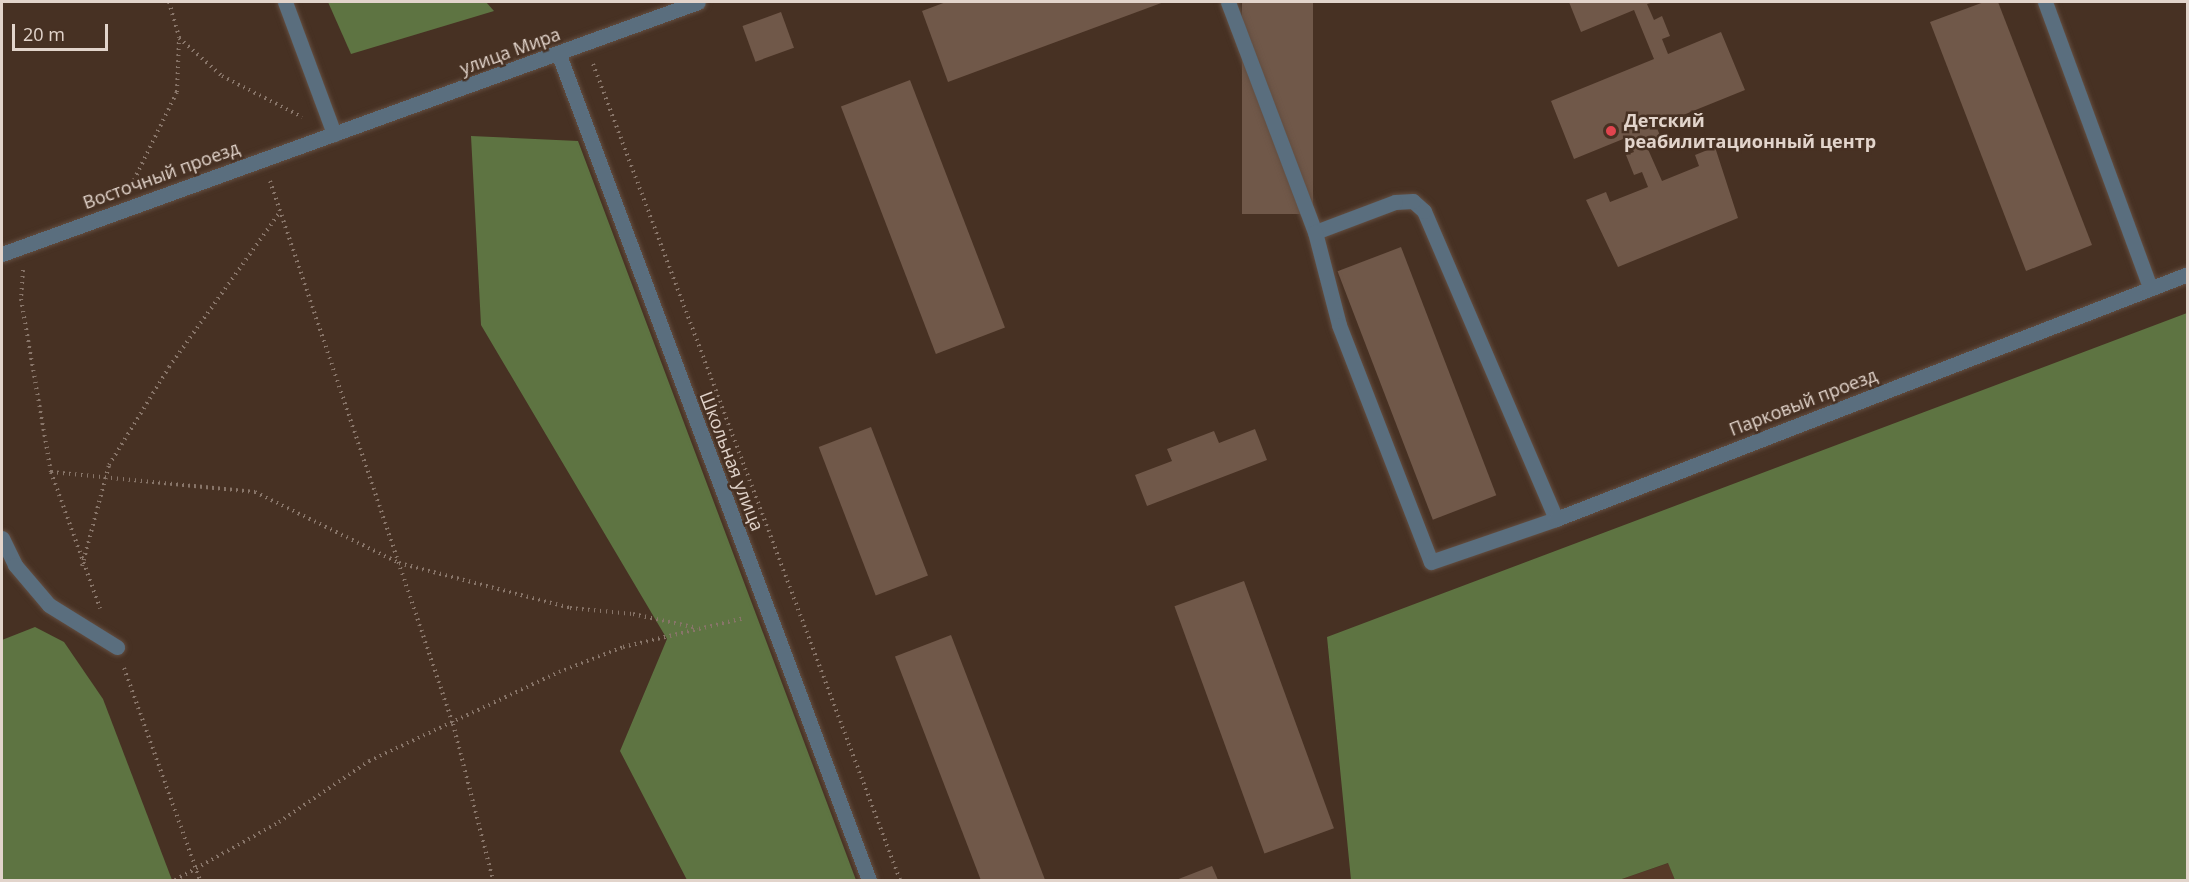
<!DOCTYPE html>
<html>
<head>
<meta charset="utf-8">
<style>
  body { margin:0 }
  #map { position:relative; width:2189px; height:882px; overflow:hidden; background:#473123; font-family:"Open Sans",sans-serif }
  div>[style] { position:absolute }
  .built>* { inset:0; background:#563a28 }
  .forest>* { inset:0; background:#5e7442 }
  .building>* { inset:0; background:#705849; transform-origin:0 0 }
  .path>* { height:4px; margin-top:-2px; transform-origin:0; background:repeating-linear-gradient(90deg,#887569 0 1.5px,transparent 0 6px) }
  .roads { filter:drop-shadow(0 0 2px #634e41) drop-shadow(0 0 2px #634e41) }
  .minor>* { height:15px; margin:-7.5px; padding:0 7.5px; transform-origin:7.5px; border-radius:7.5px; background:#5a6e7e }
  .dots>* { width:16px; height:16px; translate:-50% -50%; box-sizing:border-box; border:3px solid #473123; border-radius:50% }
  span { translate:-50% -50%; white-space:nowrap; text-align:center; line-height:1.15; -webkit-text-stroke:5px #473123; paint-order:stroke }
  .street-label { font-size:18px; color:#e2d4cb }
  .poi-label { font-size:18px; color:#e2d4cb; font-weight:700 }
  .left { translate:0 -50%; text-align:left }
  .frame { position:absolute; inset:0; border:3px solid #e2d4cb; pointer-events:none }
  .scale { position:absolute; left:12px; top:24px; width:96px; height:27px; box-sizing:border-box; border:3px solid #e2d4cb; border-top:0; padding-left:8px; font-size:18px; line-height:21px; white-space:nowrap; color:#e2d4cb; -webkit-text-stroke:4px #473123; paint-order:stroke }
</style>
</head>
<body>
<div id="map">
  <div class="built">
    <i style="clip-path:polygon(1669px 863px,1675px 880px,1619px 880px)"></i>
  </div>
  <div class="forest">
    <i style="clip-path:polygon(328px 2px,486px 2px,494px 11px,351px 54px)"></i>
    <i style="clip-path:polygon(471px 136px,578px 141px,856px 880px,687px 880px,620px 751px,667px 639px,481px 325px)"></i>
    <i style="clip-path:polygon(2187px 313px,2187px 880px,1675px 880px,1668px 863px,1619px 880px,1351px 880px,1327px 637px)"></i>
    <i style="clip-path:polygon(35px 627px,64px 642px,103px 699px,172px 880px,2px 880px,2px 640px)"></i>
  </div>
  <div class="building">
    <i style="clip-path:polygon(946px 2px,1164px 2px,948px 82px,922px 11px)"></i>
    <i style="left:1242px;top:2px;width:71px;height:212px"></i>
    <i style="clip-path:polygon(1569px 2px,1654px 2px,1647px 4px,1654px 20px,1662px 16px,1670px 36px,1662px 39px,1668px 54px,1721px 32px,1745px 90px,1656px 126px,1662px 140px,1647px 147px,1662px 181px,1699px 166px,1695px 155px,1715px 147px,1738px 218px,1618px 267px,1586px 200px,1606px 192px,1610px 202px,1648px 187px,1642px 172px,1634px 175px,1626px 155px,1634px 152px,1628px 137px,1574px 159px,1551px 101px,1654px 59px,1634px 10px,1581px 32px)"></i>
    <i style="clip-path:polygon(1984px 2px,1998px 2px,2092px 245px,2026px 271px,1930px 22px)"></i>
    <i style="left:781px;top:12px;width:38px;height:41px;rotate:70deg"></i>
    <i style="left:910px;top:80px;width:265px;height:74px;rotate:69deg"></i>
    <i style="left:1401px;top:247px;width:266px;height:68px;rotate:69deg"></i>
    <i style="left:871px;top:427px;width:159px;height:56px;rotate:69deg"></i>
    <i style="clip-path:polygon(1255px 429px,1267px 460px,1147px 506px,1135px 475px,1172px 461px,1167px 449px,1214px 431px,1219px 443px)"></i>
    <i style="left:1244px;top:581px;width:263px;height:74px;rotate:70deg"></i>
    <i style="left:951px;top:635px;width:262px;height:60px;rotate:69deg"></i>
    <i style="clip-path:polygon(1212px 866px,1218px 880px,1176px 880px)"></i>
  </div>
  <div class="path">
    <i style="left:169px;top:2px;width:37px;rotate:74deg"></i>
    <i style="left:179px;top:38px;width:57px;rotate:41.5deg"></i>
    <i style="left:222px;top:76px;width:90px;rotate:27.1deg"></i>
    <i style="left:593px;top:64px;width:872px;rotate:69.38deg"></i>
    <i style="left:134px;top:180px;width:98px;rotate:-64deg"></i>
    <i style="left:177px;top:92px;width:53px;rotate:-87.8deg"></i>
    <i style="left:270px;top:181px;width:573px;rotate:71.38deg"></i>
    <i style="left:453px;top:724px;width:161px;rotate:75.6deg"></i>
    <i style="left:23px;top:270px;width:29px;rotate:94deg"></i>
    <i style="left:21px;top:299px;width:176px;rotate:80.2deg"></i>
    <i style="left:51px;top:472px;width:145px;rotate:70.2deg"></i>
    <i style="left:51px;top:472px;width:205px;rotate:5.6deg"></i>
    <i style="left:255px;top:492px;width:161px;rotate:26.2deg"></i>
    <i style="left:399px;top:563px;width:177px;rotate:14.7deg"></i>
    <i style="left:570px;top:608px;width:63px;rotate:5.4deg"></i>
    <i style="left:633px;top:614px;width:66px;rotate:12.2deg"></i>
    <i style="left:82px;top:566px;width:105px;rotate:-75deg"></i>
    <i style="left:109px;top:465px;width:115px;rotate:-58.5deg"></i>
    <i style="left:169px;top:367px;width:191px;rotate:-54.4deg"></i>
    <i style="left:124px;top:668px;width:225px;rotate:70.3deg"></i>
    <i style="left:175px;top:880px;width:119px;rotate:-29.1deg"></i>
    <i style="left:279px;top:822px;width:109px;rotate:-34.1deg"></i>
    <i style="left:369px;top:761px;width:210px;rotate:-25.1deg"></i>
    <i style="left:559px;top:672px;width:69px;rotate:-21.3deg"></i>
    <i style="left:623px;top:647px;width:125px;rotate:-13.4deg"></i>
  </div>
  <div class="roads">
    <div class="minor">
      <i style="left:285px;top:2px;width:141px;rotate:69.6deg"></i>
      <i style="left:1228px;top:2px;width:246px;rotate:69.3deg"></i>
      <i style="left:2045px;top:2px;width:305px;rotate:69.8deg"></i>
      <i style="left:559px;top:55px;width:881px;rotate:69.41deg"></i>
      <i style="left:2px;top:254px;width:740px;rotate:-19.9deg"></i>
      <i style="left:1556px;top:519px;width:335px;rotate:-113.2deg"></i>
      <i style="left:1424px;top:211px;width:15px;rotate:-138deg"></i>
      <i style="left:1413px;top:201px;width:18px;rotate:177deg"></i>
      <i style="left:1395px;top:202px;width:85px;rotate:159.4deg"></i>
      <i style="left:1315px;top:232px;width:96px;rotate:75.5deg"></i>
      <i style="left:1339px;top:325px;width:254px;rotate:68.8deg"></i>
      <i style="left:1431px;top:562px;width:132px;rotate:-19deg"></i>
      <i style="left:1556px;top:519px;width:678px;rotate:-21.19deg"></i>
      <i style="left:2px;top:538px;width:30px;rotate:64deg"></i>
      <i style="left:15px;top:565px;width:52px;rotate:49.6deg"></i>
      <i style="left:49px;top:605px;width:80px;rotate:31.7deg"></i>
    </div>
  </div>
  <div class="dots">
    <i style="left:1611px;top:131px;background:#e0444e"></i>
  </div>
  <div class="street-label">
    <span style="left:510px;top:51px;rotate:-20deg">улица Мира</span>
    <span style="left:161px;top:175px;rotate:-20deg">Восточный проезд</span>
    <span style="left:1803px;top:402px;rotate:-21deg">Парковый проезд</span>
    <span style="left:732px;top:461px;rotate:69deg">Школьная улица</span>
  </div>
  <div class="poi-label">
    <span class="left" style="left:1624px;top:131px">Детский<br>реабилитационный центр</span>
  </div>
  <div class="frame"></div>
  <div class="scale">20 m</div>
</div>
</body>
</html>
